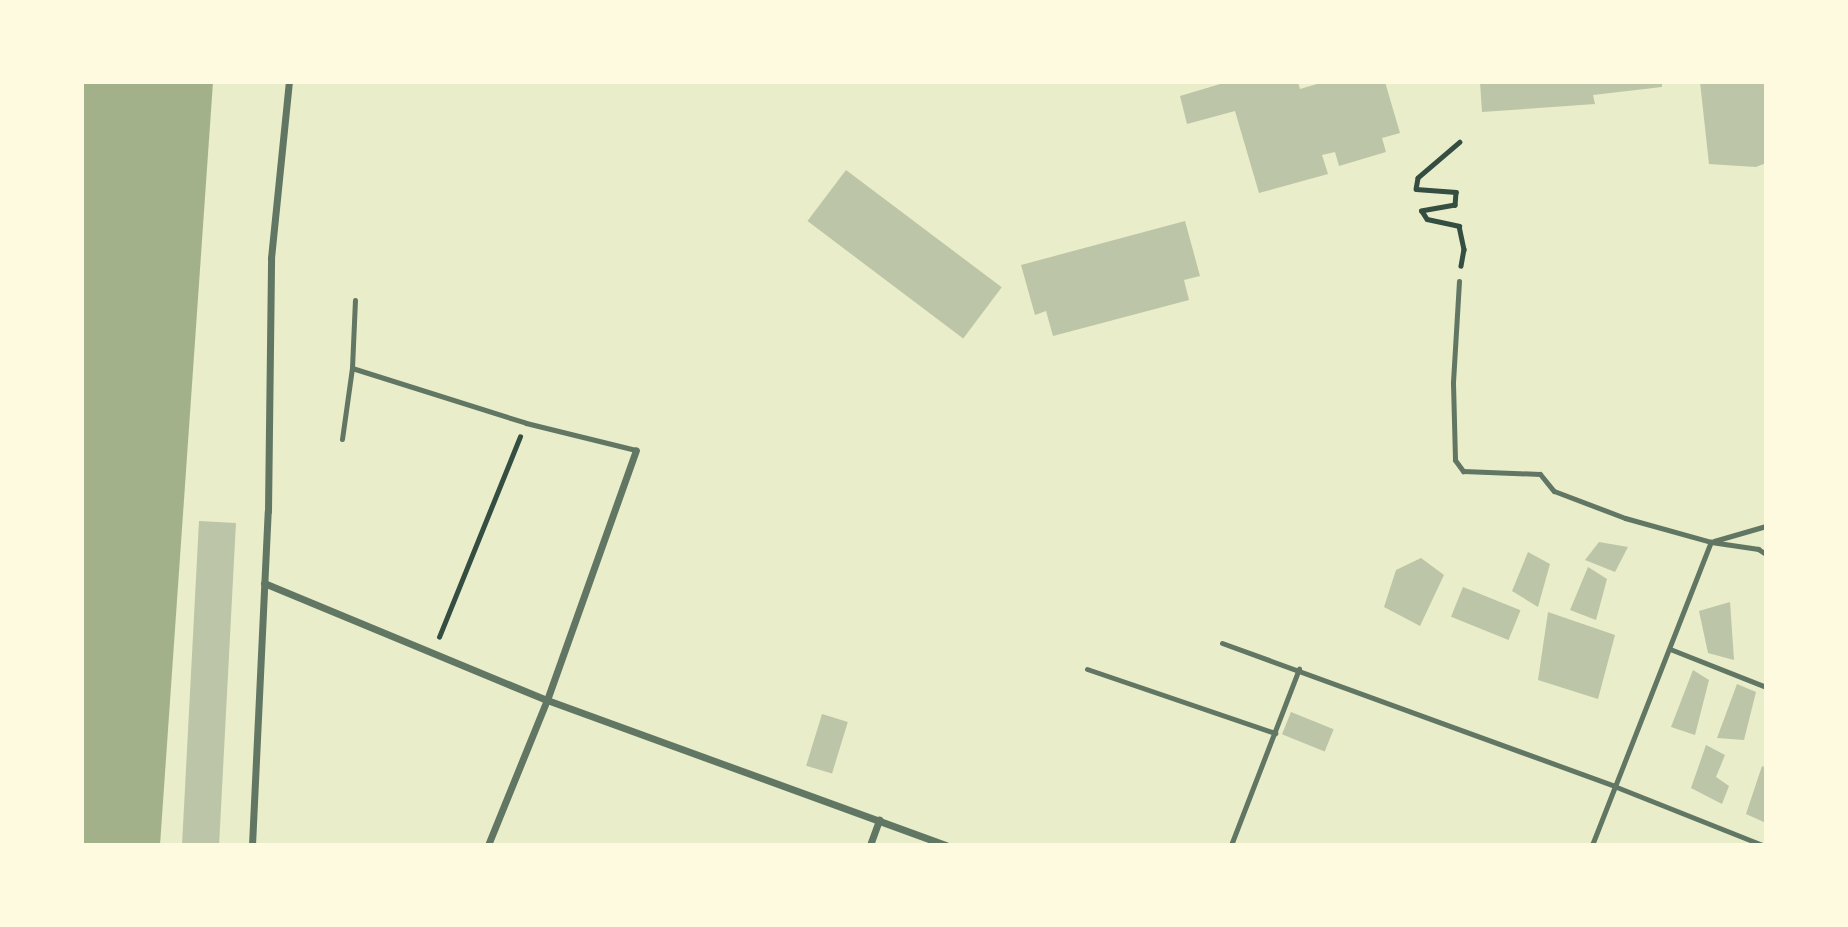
<!DOCTYPE html>
<html>
<head>
<meta charset="utf-8">
<style>
  body { margin:0 }
  #map { position:relative; width:1848px; height:927px; overflow:hidden; background:#e9edc9; font-family:"Varela Round",sans-serif }
  div>[style] { position:absolute }
  .water>* { inset:0; background:#a3b18a }
  .building>* { inset:0; background:#bcc5a7; transform-origin:0 0 }
  .path>* { height:4.5px; margin:-2.25px; padding:0 2.25px; transform-origin:2.25px; border-radius:2.25px; background:#344e41 }
  .service>* { height:5px; margin:-2.5px; padding:0 2.5px; transform-origin:2.5px; border-radius:2.5px; background:#617663 }
  .minor>* { height:7px; margin:-3.5px; padding:0 3.5px; transform-origin:3.5px; border-radius:3.5px; background:#617663 }
  span { translate:-50% -50%; white-space:nowrap; text-align:center; line-height:1.15; -webkit-text-stroke:6px #fefae0; paint-order:stroke }
  .frame { position:absolute; inset:0; border:84px solid #fefae0; pointer-events:none }
</style>
</head>
<body>
<div id="map">
  <div class="water">
    <i style="clip-path:polygon(82px 82px,213px 82px,160px 845px,82px 845px)"></i>
  </div>
  <div class="building">
    <i style="clip-path:polygon(1227px 82px,1298px 82px,1300px 89px,1324px 82px,1385px 82px,1400px 133px,1382px 138px,1386px 152px,1339px 166px,1335px 152px,1322px 155px,1328px 174px,1259px 193px,1235px 111px,1187px 124px,1180px 96px)"></i>
    <i style="clip-path:polygon(1480px 82px,1662px 82px,1662px 87px,1593px 95px,1595px 104px,1482px 112px)"></i>
    <i style="clip-path:polygon(1700px 82px,1766px 82px,1766px 163px,1756px 167px,1709px 164px)"></i>
    <i style="left:846px;top:170px;width:195px;height:64px;rotate:37deg"></i>
    <i style="clip-path:polygon(1185px 221px,1200px 276px,1184px 280px,1189px 300px,1053px 336px,1046px 311px,1035px 315px,1021px 265px)"></i>
    <i style="left:199px;top:521px;width:37px;height:325px;rotate:3deg"></i>
    <i style="clip-path:polygon(1599px 542px,1628px 547px,1615px 572px,1585px 560px)"></i>
    <i style="clip-path:polygon(1528px 552px,1550px 564px,1538px 607px,1512px 591px)"></i>
    <i style="clip-path:polygon(1421px 558px,1444px 575px,1420px 626px,1384px 607px,1396px 570px)"></i>
    <i style="clip-path:polygon(1588px 567px,1607px 579px,1596px 620px,1570px 610px)"></i>
    <i style="left:1463px;top:587px;width:62px;height:32px;rotate:22deg"></i>
    <i style="clip-path:polygon(1730px 602px,1734px 660px,1708px 653px,1699px 611px)"></i>
    <i style="clip-path:polygon(1548px 612px,1615px 635px,1598px 699px,1538px 680px)"></i>
    <i style="clip-path:polygon(1693px 670px,1709px 680px,1695px 735px,1671px 727px)"></i>
    <i style="clip-path:polygon(1737px 684px,1756px 692px,1744px 740px,1717px 738px)"></i>
    <i style="left:1291px;top:712px;width:46px;height:24px;rotate:22deg"></i>
    <i style="left:822px;top:714px;width:27px;height:54px;rotate:17deg"></i>
    <i style="clip-path:polygon(1706px 745px,1725px 755px,1716px 777px,1729px 786px,1722px 804px,1691px 788px)"></i>
    <i style="clip-path:polygon(1762px 766px,1766px 768px,1766px 823px,1746px 814px)"></i>
  </div>
  <div class="path">
    <i style="left:1460px;top:142px;width:55px;rotate:139.4deg"></i>
    <i style="left:1418px;top:178px;width:11px;rotate:100deg"></i>
    <i style="left:1416px;top:189px;width:40px;rotate:4.3deg"></i>
    <i style="left:1456px;top:192px;width:13px;rotate:94deg"></i>
    <i style="left:1455px;top:205px;width:34px;rotate:170deg"></i>
    <i style="left:1422px;top:211px;width:9px;rotate:58deg"></i>
    <i style="left:1427px;top:219px;width:33px;rotate:12deg"></i>
    <i style="left:1459px;top:226px;width:24px;rotate:78deg"></i>
    <i style="left:1464px;top:249px;width:17px;rotate:100deg"></i>
    <i style="left:439px;top:637px;width:216px;rotate:-68deg"></i>
  </div>
  <div class="service">
    <i style="left:1459px;top:281px;width:102px;rotate:93.4deg"></i>
    <i style="left:1453px;top:383px;width:77px;rotate:88.5deg"></i>
    <i style="left:1455px;top:460px;width:14px;rotate:54deg"></i>
    <i style="left:1463px;top:471px;width:77px;rotate:2.2deg"></i>
    <i style="left:1540px;top:474px;width:22px;rotate:51deg"></i>
    <i style="left:1554px;top:491px;width:76px;rotate:20.8deg"></i>
    <i style="left:1625px;top:518px;width:89px;rotate:15.6deg"></i>
    <i style="left:1711px;top:542px;width:48px;rotate:8.5deg"></i>
    <i style="left:1758px;top:549px;width:9px;rotate:32deg"></i>
    <i style="left:352px;top:368px;width:68px;rotate:-87.5deg"></i>
    <i style="left:342px;top:439px;width:72px;rotate:-82deg"></i>
    <i style="left:352px;top:368px;width:182px;rotate:17.5deg"></i>
    <i style="left:526px;top:423px;width:113px;rotate:13.8deg"></i>
    <i style="left:1714px;top:541px;width:54px;rotate:-16.1deg"></i>
    <i style="left:1222px;top:643px;width:417px;rotate:20deg"></i>
    <i style="left:1614px;top:786px;width:159px;rotate:21.7deg"></i>
    <i style="left:1670px;top:649px;width:103px;rotate:21.6deg"></i>
    <i style="left:1087px;top:669px;width:199px;rotate:18.8deg"></i>
    <i style="left:1231px;top:845px;width:189px;rotate:-68.9deg"></i>
    <i style="left:1592px;top:845px;width:326px;rotate:-68.6deg"></i>
  </div>
  <div class="minor">
    <i style="left:264px;top:583px;width:306px;rotate:22.5deg"></i>
    <i style="left:547px;top:700px;width:425px;rotate:20deg"></i>
    <i style="left:252px;top:845px;width:334px;rotate:-87.3deg"></i>
    <i style="left:268px;top:511px;width:253px;rotate:-89.3deg"></i>
    <i style="left:271px;top:258px;width:177px;rotate:-84.2deg"></i>
    <i style="left:488px;top:845px;width:157px;rotate:-67.9deg"></i>
    <i style="left:547px;top:700px;width:265px;rotate:-70.4deg"></i>
    <i style="left:870px;top:845px;width:27px;rotate:-70deg"></i>
  </div>
  <div class="frame"></div>
</div>
</body>
</html>
